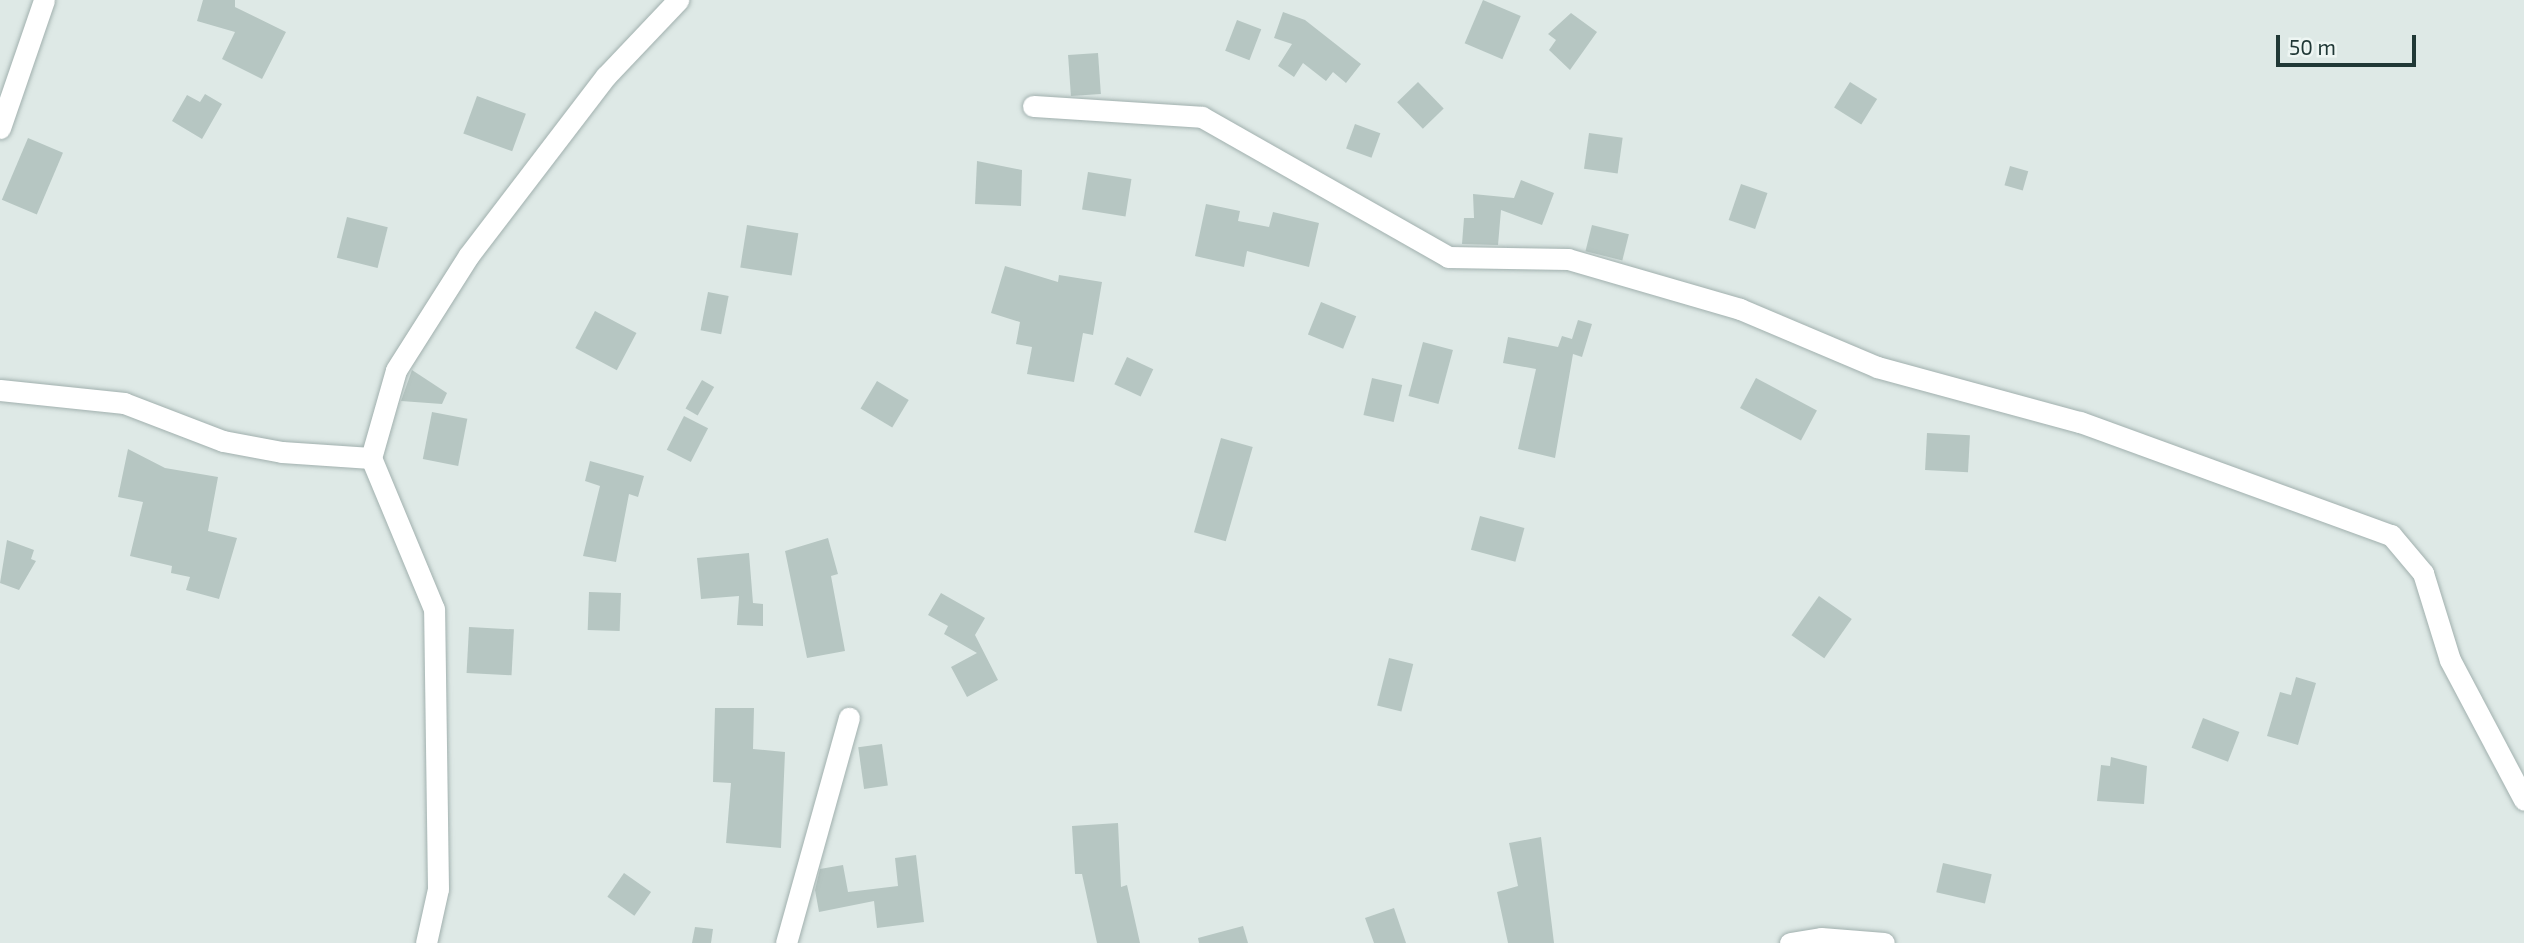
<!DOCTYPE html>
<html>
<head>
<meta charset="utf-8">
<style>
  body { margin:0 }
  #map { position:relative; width:2524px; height:943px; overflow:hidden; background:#dee9e6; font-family:"Exo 2",sans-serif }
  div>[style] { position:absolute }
  .building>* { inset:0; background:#b6c6c2; transform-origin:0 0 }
  .roads { filter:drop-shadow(0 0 2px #a1b0ae) drop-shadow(0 0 2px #a1b0ae) }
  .minor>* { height:21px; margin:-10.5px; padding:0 10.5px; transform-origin:10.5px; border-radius:10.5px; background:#fff }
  span { translate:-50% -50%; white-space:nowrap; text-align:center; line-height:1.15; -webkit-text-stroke:5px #eef6f3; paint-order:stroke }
  .scale { position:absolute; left:2276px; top:35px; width:140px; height:32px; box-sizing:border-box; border:4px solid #203836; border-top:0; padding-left:9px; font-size:21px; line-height:24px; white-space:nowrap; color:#203836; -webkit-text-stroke:5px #eef6f3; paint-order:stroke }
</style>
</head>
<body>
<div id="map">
  <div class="building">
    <i style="clip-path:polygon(203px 0,235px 0,235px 7px,286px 32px,262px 79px,222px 59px,235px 32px,197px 21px)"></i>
    <i style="left:1483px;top:0;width:41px;height:47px;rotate:23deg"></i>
    <i style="clip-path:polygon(1283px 12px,1305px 20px,1361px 64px,1346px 83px,1333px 72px,1326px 81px,1303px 63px,1294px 77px,1278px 66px,1292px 44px,1274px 38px)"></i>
    <i style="clip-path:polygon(1571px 13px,1597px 32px,1570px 70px,1549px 50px,1556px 40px,1548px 34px)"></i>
    <i style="left:1237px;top:20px;width:26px;height:33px;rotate:21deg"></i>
    <i style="left:1098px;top:53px;width:41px;height:30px;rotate:86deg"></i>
    <i style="left:1418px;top:82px;width:37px;height:29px;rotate:46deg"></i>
    <i style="left:1850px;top:82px;width:32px;height:30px;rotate:32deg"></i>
    <i style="clip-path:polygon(205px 94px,222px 104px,202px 139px,172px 121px,187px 95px,200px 102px)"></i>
    <i style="left:477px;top:96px;width:52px;height:40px;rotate:20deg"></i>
    <i style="left:1355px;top:124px;width:27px;height:26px;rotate:20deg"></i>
    <i style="left:1589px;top:133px;width:34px;height:36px;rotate:8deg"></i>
    <i style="left:28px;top:138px;width:38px;height:67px;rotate:23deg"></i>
    <i style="clip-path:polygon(977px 161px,1022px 170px,1021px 206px,975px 204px)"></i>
    <i style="left:2010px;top:166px;width:19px;height:20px;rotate:16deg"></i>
    <i style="left:1088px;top:172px;width:44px;height:38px;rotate:9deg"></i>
    <i style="clip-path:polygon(1521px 180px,1554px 193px,1542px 225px,1501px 210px,1498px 245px,1462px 244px,1464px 218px,1474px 218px,1473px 194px,1514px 198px)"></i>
    <i style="left:1741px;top:184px;width:28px;height:38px;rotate:19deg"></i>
    <i style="clip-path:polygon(1206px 204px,1240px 211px,1238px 221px,1269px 227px,1273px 212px,1319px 223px,1309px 267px,1247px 251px,1244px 267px,1195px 256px)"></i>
    <i style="left:347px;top:217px;width:42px;height:42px;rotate:14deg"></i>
    <i style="left:747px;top:225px;width:52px;height:43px;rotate:9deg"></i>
    <i style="left:1592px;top:225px;width:38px;height:27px;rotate:14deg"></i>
    <i style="clip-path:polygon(1005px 266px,1058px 282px,1059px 275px,1102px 282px,1093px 335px,1083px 333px,1074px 382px,1027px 374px,1032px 347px,1016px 344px,1020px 322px,991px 313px)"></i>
    <i style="left:708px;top:292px;width:21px;height:39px;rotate:11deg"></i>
    <i style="left:1321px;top:302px;width:38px;height:35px;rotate:22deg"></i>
    <i style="left:595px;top:311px;width:47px;height:42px;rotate:28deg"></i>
    <i style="clip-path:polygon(1578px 320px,1592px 324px,1582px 357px,1573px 354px,1555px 458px,1518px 449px,1536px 369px,1503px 363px,1508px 337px,1558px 347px,1562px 336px,1572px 339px)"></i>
    <i style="left:1423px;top:342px;width:31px;height:56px;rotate:15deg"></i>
    <i style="left:1127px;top:357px;width:29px;height:30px;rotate:25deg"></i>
    <i style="clip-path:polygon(412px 370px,447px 393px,442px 404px,401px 401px)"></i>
    <i style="left:1372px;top:378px;width:31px;height:38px;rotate:13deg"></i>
    <i style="left:1756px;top:378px;width:69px;height:34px;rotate:28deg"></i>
    <i style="left:702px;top:380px;width:14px;height:33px;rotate:30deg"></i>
    <i style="left:877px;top:381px;width:37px;height:32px;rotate:31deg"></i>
    <i style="left:432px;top:412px;width:36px;height:48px;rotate:11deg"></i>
    <i style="left:684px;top:416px;width:27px;height:38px;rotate:27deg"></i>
    <i style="left:1927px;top:433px;width:43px;height:37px;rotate:3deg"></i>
    <i style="left:1221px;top:438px;width:33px;height:98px;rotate:16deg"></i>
    <i style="clip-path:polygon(128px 449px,165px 468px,218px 477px,208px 531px,237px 538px,219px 599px,186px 590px,190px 577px,171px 573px,172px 566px,130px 556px,143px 502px,118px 497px)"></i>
    <i style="clip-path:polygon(590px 461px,644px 476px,638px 497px,629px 494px,616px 562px,583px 556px,600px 486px,585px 481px)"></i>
    <i style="left:1480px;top:516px;width:46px;height:35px;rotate:15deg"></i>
    <i style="clip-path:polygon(828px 538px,838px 574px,831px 576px,845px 651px,807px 658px,785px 551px)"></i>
    <i style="clip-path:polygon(7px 540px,34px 550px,31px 559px,36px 561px,19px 590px,0 583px)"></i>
    <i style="clip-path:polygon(749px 553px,753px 603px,763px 604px,763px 626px,737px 625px,739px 596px,701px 599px,697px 558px)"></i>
    <i style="left:589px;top:592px;width:32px;height:38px;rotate:2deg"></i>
    <i style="clip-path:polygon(941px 593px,985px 618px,975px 635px,998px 680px,967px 697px,951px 667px,977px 653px,944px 634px,948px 626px,928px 615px)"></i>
    <i style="left:1819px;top:596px;width:40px;height:48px;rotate:35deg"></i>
    <i style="left:469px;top:627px;width:45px;height:46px;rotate:3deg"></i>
    <i style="left:1389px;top:658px;width:25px;height:49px;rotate:14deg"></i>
    <i style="clip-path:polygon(2296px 677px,2316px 683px,2298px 745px,2267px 736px,2280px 692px,2291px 695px)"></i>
    <i style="clip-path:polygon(715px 708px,754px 708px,753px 749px,785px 752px,781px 848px,726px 843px,731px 783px,713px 782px)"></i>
    <i style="left:2203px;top:718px;width:39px;height:32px;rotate:21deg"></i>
    <i style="left:882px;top:744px;width:42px;height:24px;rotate:82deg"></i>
    <i style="clip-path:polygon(2111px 757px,2147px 766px,2144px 804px,2097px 801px,2101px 765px,2110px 766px)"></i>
    <i style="clip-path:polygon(1118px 823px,1121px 887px,1127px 885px,1140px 943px,1097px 943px,1082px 874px,1075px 874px,1072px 826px)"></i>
    <i style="clip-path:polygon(1541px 837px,1554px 943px,1508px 943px,1497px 892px,1518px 886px,1509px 843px)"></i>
    <i style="clip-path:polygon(916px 855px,924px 922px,877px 928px,874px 901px,819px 912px,815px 890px,820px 869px,843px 865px,848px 892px,898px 886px,895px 858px)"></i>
    <i style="left:1943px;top:863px;width:50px;height:30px;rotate:13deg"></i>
    <i style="left:624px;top:873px;width:33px;height:29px;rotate:35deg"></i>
    <i style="clip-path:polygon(1394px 908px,1406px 943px,1374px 943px,1365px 918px)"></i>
    <i style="clip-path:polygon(1243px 926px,1248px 943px,1199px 943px,1198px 938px)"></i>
    <i style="clip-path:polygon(695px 927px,713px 929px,711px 943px,692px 943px)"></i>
  </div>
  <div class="roads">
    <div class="minor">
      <i style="left:1033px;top:106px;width:169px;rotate:3.7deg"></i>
      <i style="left:1202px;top:117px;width:283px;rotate:29.6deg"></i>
      <i style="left:1448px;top:257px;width:120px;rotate:1deg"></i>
      <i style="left:1568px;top:259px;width:179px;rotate:16.2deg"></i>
      <i style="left:1740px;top:309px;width:149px;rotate:22.9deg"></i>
      <i style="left:1877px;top:367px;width:210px;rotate:15.2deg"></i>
      <i style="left:2080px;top:422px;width:331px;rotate:20deg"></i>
      <i style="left:2391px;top:535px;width:50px;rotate:49.9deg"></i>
      <i style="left:2423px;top:573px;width:91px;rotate:72.8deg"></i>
      <i style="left:2450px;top:660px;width:158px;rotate:62.1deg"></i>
      <i style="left:0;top:128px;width:135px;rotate:-71deg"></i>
      <i style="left:0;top:390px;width:125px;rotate:6deg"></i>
      <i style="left:124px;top:403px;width:106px;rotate:21deg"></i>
      <i style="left:223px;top:441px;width:60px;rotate:10.6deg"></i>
      <i style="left:282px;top:452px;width:89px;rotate:3.9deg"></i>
      <i style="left:426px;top:943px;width:55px;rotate:-77.5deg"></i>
      <i style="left:438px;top:889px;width:280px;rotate:-90.8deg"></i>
      <i style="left:434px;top:609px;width:164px;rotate:-112.6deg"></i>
      <i style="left:371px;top:458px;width:91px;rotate:-74.1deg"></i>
      <i style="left:396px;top:370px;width:136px;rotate:-57.6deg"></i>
      <i style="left:469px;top:255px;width:225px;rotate:-52.6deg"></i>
      <i style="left:606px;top:76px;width:105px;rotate:-46.5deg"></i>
      <i style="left:786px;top:943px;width:234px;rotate:-74.4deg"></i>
      <i style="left:1790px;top:943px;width:31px;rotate:-9deg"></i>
      <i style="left:1821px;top:938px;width:63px;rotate:4.5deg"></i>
    </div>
  </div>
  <div class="scale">50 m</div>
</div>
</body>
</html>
